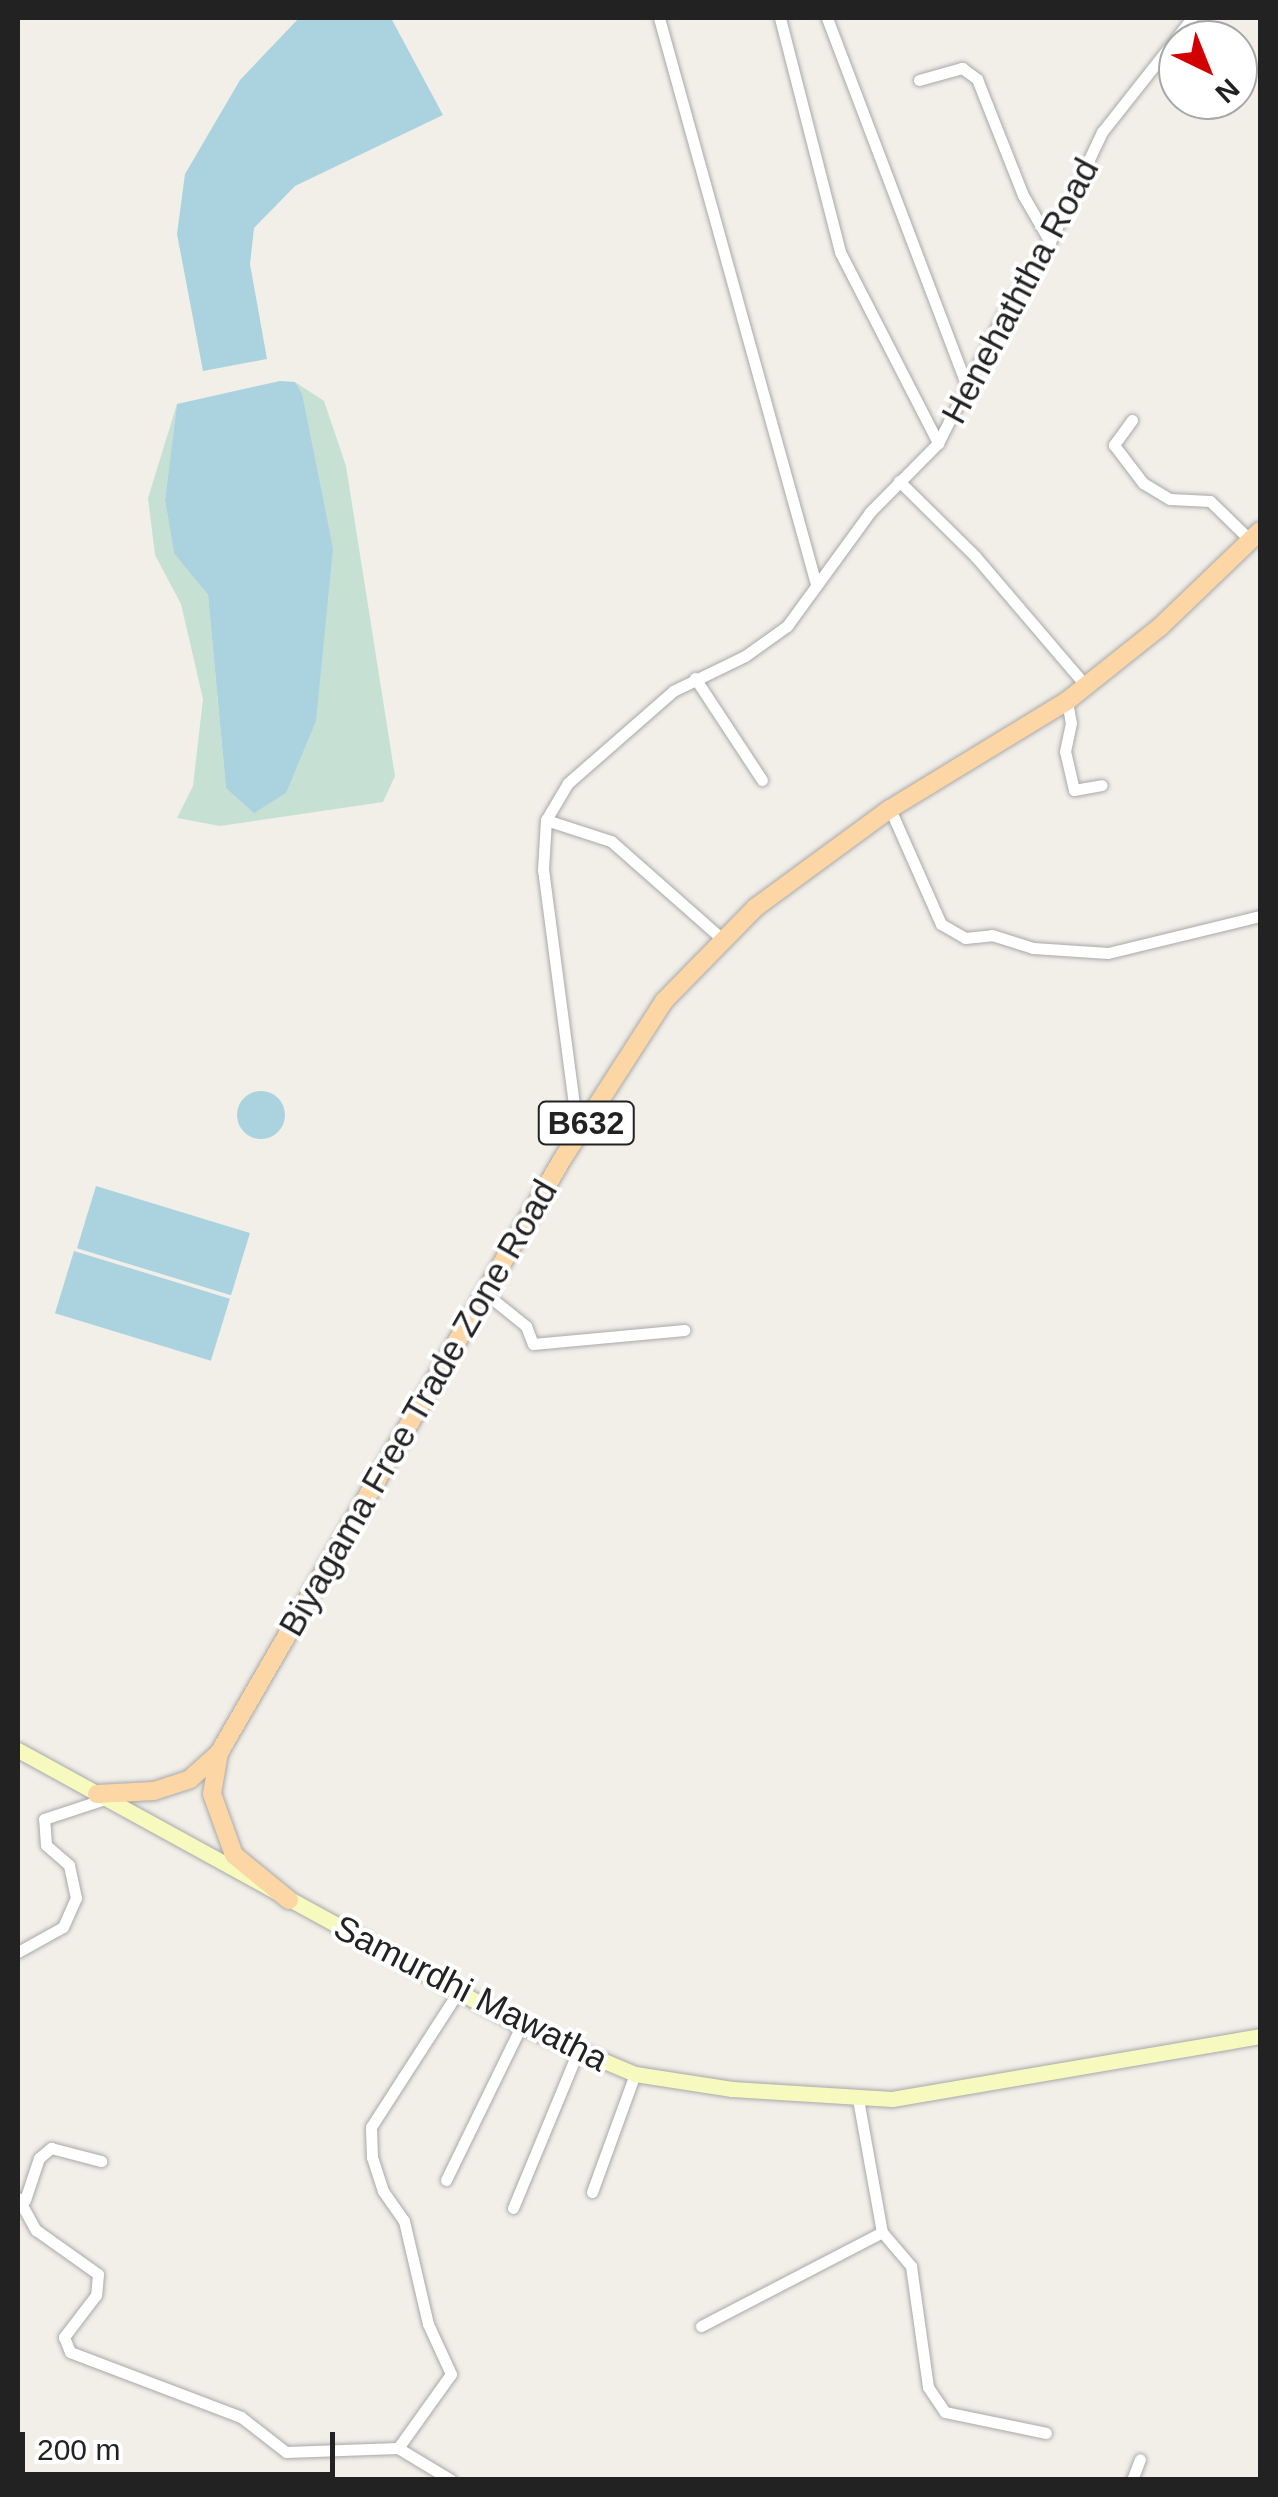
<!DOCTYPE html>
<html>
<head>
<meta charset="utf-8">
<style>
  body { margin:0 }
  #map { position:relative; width:1278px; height:2497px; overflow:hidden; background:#f2efe9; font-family:Arial,sans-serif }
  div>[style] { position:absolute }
  .wetland>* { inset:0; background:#c6e0d4 }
  .water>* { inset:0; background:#aad3df; transform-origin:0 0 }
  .round { border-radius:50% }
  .roads { filter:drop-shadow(0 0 2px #a9a9a9) drop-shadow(0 0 2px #a9a9a9) }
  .minor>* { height:11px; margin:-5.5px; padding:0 5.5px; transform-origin:5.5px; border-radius:5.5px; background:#fff }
  .secondary>* { height:15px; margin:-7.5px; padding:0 7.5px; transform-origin:7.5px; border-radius:7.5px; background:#f7fabf }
  .primary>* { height:18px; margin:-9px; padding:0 9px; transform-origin:9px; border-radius:9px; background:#fcd6a4 }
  span { translate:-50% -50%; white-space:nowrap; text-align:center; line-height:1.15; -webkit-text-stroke:8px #fff; paint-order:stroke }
  .shield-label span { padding:2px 8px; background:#fff; border:2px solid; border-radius:8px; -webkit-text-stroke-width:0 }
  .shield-label { font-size:32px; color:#222; font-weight:700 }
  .street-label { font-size:35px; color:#222 }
  .frame { position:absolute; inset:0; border:20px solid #222; pointer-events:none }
  .north { position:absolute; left:1158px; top:20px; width:100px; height:100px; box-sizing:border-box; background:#fff; border:2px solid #a7a7a7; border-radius:50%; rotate:137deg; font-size:28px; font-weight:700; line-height:40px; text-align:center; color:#222 }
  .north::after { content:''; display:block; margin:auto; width:35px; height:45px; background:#d40000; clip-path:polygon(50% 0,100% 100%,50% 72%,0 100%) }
  .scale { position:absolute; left:20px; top:2432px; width:315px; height:45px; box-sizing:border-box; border:5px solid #222; border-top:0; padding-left:12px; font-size:30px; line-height:35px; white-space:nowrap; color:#222; -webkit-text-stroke:8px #fff; paint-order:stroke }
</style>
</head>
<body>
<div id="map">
  <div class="wetland">
    <i style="clip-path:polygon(295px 382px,324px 401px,346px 466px,395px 776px,383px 802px,220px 826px,177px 818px,193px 786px,203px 699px,181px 604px,155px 555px,148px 498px,177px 404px,165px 500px,174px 552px,208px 595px,226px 788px,333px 548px)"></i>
  </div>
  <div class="water">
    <i style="clip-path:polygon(299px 18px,391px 18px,443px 115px,295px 186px,254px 228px,250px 264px,267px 359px,203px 371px,177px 234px,185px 174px,240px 80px)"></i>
    <i style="clip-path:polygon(280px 381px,295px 382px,302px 394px,333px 548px,316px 721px,286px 793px,254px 813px,226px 788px,208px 595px,174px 553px,165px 500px,177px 404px)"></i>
    <i class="round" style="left:237px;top:1091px;width:48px;height:48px"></i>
    <i style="left:96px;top:1186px;width:161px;height:65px;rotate:17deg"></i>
    <i style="left:74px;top:1251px;width:163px;height:65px;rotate:17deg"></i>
  </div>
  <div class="roads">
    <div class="minor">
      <i style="left:659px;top:18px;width:587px;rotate:74.5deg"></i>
      <i style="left:780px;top:18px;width:242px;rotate:75.6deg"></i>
      <i style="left:840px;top:252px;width:215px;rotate:62.8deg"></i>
      <i style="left:827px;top:18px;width:398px;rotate:69.2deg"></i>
      <i style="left:919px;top:80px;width:45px;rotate:-15.6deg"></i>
      <i style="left:962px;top:68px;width:19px;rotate:36deg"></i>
      <i style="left:977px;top:79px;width:125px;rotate:68.4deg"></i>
      <i style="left:1023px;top:195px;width:54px;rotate:60.1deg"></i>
      <i style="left:1132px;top:420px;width:31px;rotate:126deg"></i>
      <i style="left:1114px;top:445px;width:48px;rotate:52.7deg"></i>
      <i style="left:1143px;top:483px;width:31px;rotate:31deg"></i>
      <i style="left:1170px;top:499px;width:40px;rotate:2.9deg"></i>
      <i style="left:1210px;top:501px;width:57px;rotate:44.3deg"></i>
      <i style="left:899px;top:481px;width:107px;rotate:44.6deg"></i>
      <i style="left:975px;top:556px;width:171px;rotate:49.5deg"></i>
      <i style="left:695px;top:678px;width:122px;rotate:56.7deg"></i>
      <i style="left:1067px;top:701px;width:22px;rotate:80deg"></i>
      <i style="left:1071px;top:723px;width:29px;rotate:102deg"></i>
      <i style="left:1065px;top:751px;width:40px;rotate:77deg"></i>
      <i style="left:1074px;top:790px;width:28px;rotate:-10deg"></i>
      <i style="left:890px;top:809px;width:126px;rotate:66.1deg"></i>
      <i style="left:941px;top:924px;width:28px;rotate:30deg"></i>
      <i style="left:965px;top:938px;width:27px;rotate:-6deg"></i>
      <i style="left:992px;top:935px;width:43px;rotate:17.6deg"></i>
      <i style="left:1033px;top:948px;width:75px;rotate:3.8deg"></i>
      <i style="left:1108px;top:953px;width:156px;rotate:-13.7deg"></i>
      <i style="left:546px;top:820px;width:68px;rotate:17.9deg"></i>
      <i style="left:611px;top:841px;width:145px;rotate:41.4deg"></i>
      <i style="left:578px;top:1135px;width:267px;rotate:-97.5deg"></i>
      <i style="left:543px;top:870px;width:50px;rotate:-86.6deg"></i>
      <i style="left:546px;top:820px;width:43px;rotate:-59.3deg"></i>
      <i style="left:568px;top:783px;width:140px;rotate:-41.2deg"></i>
      <i style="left:673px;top:691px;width:80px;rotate:-25.9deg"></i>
      <i style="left:745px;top:656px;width:52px;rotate:-35.5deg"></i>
      <i style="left:787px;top:626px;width:141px;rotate:-53.9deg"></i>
      <i style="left:870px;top:512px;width:97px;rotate:-45.4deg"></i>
      <i style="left:938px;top:443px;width:150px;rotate:-63.1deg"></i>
      <i style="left:1006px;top:309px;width:80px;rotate:-56.7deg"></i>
      <i style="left:1050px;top:242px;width:122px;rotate:-64.7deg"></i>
      <i style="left:1102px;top:132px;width:145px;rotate:-51.7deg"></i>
      <i style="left:485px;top:1293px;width:53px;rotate:38.8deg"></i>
      <i style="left:526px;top:1326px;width:19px;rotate:69deg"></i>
      <i style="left:533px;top:1344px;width:152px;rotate:-5.3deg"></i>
      <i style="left:18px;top:1952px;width:51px;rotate:-29.1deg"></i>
      <i style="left:63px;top:1927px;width:32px;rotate:-66deg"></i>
      <i style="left:76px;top:1898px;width:34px;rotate:-102deg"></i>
      <i style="left:69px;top:1865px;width:30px;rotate:-139deg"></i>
      <i style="left:46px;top:1845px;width:26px;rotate:-94deg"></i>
      <i style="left:44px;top:1819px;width:64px;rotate:-18.2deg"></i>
      <i style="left:858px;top:2099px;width:135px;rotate:79.8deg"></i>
      <i style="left:882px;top:2232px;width:45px;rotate:49.5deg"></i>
      <i style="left:911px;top:2266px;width:122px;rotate:82deg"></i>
      <i style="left:928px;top:2387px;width:30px;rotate:56deg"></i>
      <i style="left:945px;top:2412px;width:103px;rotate:11.7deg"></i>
      <i style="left:446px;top:2180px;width:171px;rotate:-64deg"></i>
      <i style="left:592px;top:2192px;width:126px;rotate:-70deg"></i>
      <i style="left:18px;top:2198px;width:37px;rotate:61deg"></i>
      <i style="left:36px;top:2230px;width:76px;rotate:35.4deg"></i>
      <i style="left:98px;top:2274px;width:21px;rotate:95deg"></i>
      <i style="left:96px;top:2295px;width:53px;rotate:127.3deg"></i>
      <i style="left:64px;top:2337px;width:16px;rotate:68deg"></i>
      <i style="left:70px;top:2352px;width:183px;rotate:20.8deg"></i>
      <i style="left:241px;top:2417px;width:57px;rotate:37.9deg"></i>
      <i style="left:286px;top:2452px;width:112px;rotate:-2deg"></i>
      <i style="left:398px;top:2448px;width:91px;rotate:-54.4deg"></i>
      <i style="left:451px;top:2374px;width:55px;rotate:-114.7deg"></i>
      <i style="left:428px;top:2324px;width:106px;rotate:-103.1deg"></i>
      <i style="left:404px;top:2221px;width:37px;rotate:-125deg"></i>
      <i style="left:383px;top:2191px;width:36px;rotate:-108deg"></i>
      <i style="left:372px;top:2157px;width:30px;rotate:-92deg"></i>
      <i style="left:371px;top:2127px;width:161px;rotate:-57.2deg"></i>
      <i style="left:25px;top:2200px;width:44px;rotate:-71.6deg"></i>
      <i style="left:39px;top:2158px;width:16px;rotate:-40deg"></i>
      <i style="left:51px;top:2148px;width:52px;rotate:14.6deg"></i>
      <i style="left:513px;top:2208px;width:172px;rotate:-67.5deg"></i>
      <i style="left:701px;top:2326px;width:204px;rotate:-27.4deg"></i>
      <i style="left:398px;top:2448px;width:62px;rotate:31.1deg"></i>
      <i style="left:1132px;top:2480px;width:22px;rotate:-69deg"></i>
    </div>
    <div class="secondary">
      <i style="left:18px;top:1750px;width:574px;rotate:28.75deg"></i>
      <i style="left:521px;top:2026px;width:124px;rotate:22.8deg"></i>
      <i style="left:635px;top:2074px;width:98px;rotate:8.8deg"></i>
      <i style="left:732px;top:2089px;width:160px;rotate:3.6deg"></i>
      <i style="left:892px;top:2099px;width:373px;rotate:-9.7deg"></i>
    </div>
    <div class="primary">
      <i style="left:97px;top:1794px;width:57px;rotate:-3deg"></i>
      <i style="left:154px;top:1791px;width:38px;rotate:-18deg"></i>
      <i style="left:190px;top:1779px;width:39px;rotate:-42deg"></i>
      <i style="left:289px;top:1900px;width:71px;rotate:-140.7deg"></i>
      <i style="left:234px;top:1855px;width:65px;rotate:-109.8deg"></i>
      <i style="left:212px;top:1794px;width:42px;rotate:-80.3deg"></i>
      <i style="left:219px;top:1753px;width:687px;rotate:-59.97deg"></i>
      <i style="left:563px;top:1158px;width:187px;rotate:-57.2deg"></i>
      <i style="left:664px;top:1001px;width:130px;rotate:-45.6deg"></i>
      <i style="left:755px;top:908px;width:167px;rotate:-36.3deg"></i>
      <i style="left:890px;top:809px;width:207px;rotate:-31.4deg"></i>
      <i style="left:1067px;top:701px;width:119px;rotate:-38.5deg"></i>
      <i style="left:1160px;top:627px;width:139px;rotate:-43.8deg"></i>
    </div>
  </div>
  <div class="shield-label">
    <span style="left:586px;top:1123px">B632</span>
  </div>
  <div class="street-label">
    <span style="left:1020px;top:291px;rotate:-62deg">Henehaththa Road</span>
    <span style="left:418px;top:1408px;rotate:-60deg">Biyagama Free Trade Zone Road</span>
    <span style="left:471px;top:1993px;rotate:27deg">Samurdhi Mawatha</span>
  </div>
  <div class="frame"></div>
  <div class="north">N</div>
  <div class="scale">200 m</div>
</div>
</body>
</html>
